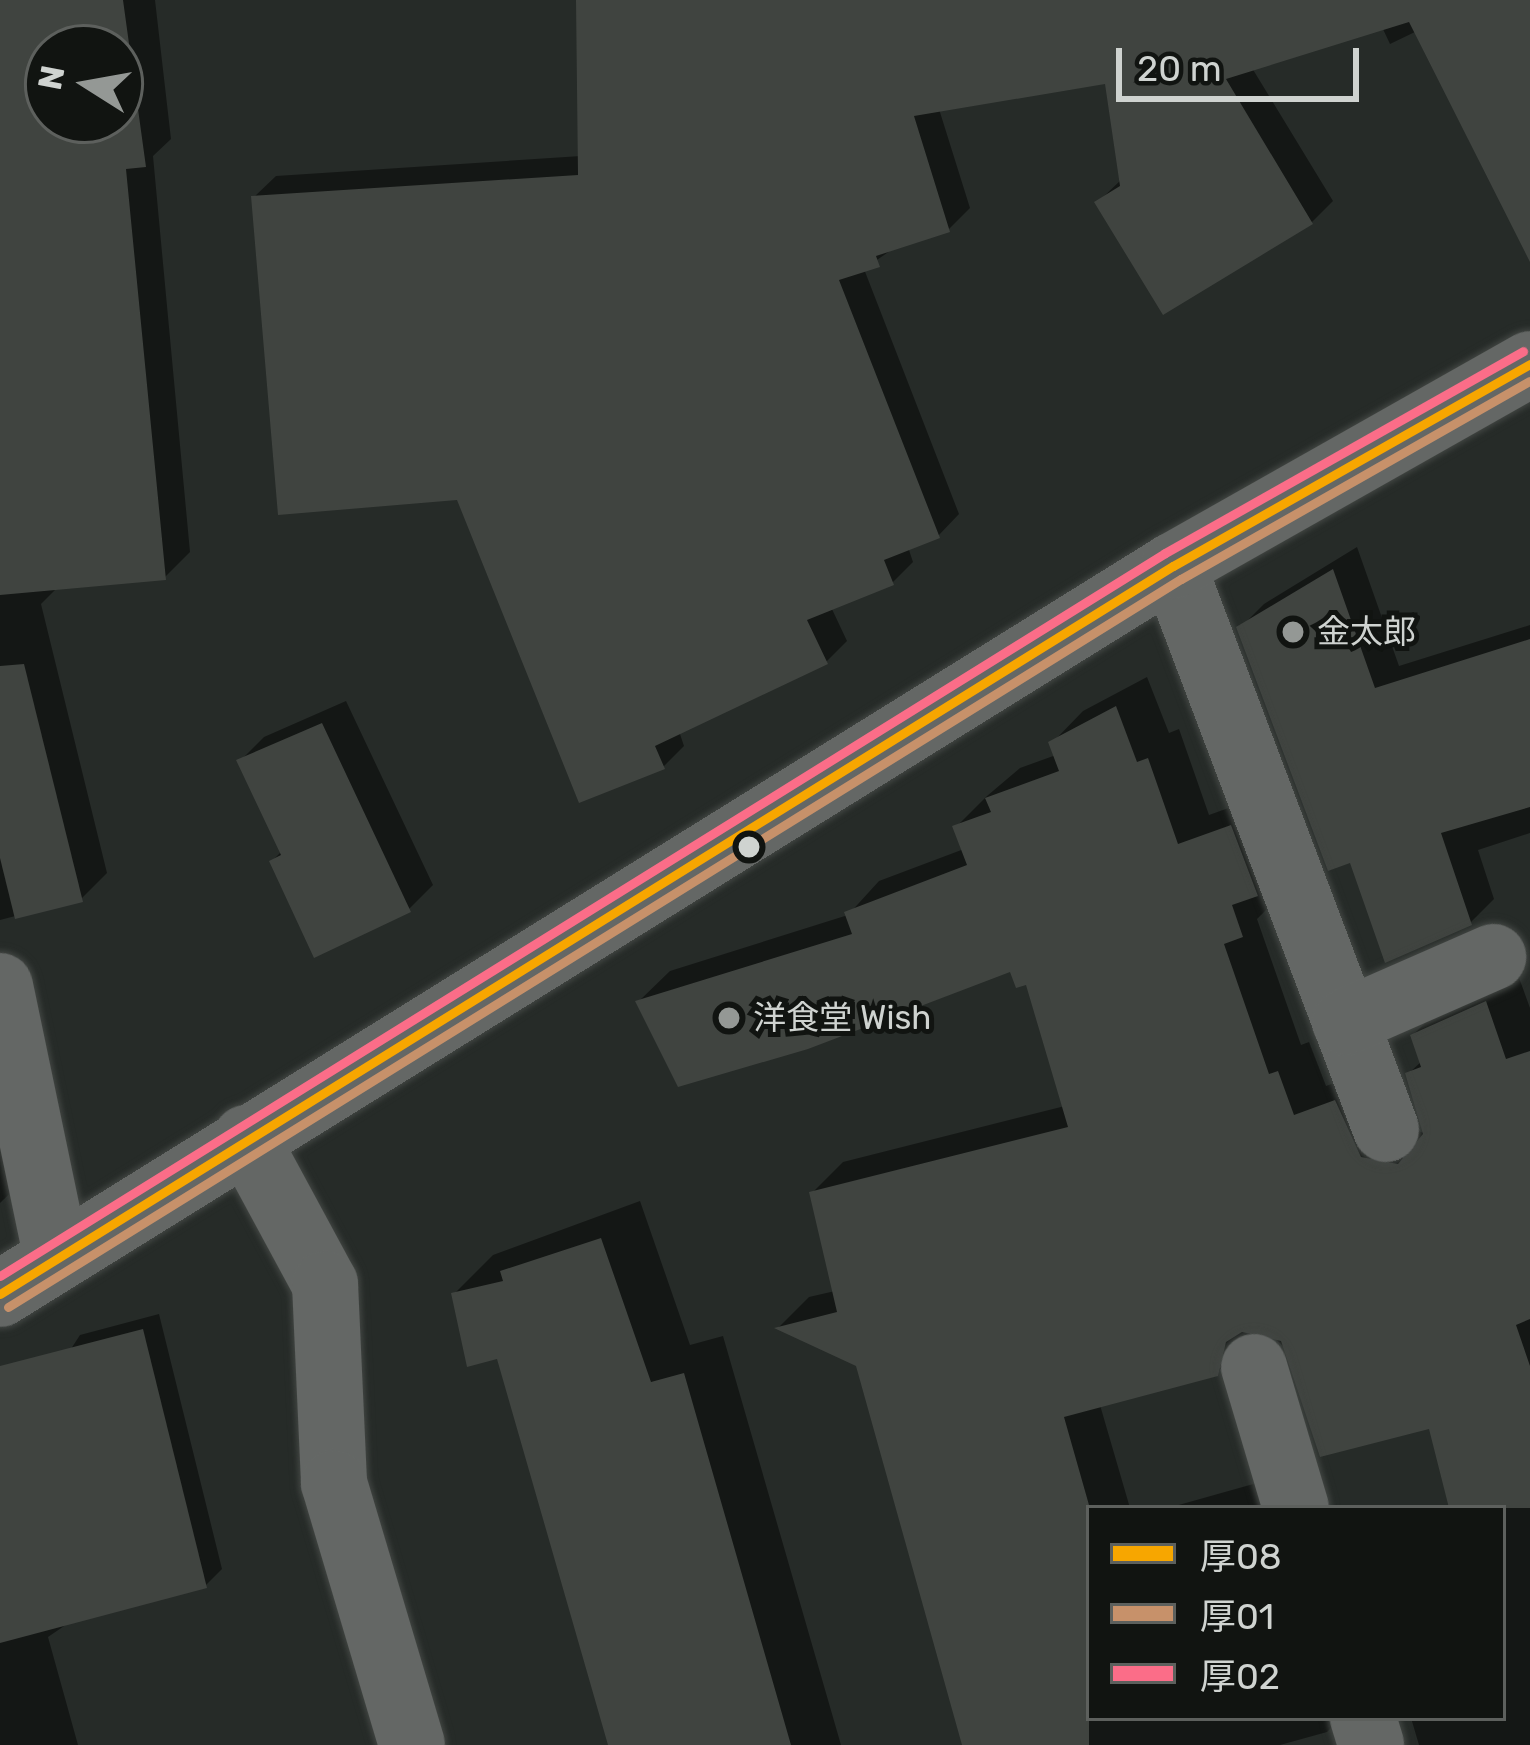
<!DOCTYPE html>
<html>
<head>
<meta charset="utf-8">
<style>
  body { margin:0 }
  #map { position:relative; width:1530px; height:1745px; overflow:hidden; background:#262b28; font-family:Rubik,"Noto Sans JP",sans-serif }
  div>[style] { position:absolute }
  .shadow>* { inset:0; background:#0007 }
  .building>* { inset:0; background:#404440 }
  .roads { filter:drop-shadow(0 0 3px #424643) drop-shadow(0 0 3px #424643) }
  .minor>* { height:66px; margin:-33px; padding:0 33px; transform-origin:33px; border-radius:33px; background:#646765 }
  .bus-1>* { height:9px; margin:-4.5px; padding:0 4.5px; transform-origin:4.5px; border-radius:4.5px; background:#f7a600 }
  .bus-2>* { height:9px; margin:-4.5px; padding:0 4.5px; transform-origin:4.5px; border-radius:4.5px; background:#c7916a }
  .bus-3>* { height:9px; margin:-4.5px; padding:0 4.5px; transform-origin:4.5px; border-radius:4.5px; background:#fb6d88 }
  .dots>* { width:33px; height:33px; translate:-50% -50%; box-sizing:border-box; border:6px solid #111411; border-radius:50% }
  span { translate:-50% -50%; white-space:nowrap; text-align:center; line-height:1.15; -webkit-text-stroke:10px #111411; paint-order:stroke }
  .poi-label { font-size:33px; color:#cfd3d0 }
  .left { translate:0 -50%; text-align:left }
  .legend { position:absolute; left:1086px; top:1505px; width:420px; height:216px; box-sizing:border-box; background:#111411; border:3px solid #5d605d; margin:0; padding:15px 21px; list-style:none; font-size:36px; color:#cfd3d0 }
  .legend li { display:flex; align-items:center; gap:24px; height:60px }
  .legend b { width:60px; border:3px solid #5d605d }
  .north { position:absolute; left:24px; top:24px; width:120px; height:120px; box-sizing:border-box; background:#111411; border:3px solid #5d605d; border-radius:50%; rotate:281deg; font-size:33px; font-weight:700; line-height:48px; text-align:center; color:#cfd3d0 }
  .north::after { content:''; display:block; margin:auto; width:42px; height:54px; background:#949895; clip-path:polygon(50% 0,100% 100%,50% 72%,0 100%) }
  .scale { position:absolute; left:1116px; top:48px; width:243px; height:54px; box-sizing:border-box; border:6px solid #cfd3d0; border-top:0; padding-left:15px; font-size:36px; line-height:42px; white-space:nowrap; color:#cfd3d0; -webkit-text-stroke:9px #111411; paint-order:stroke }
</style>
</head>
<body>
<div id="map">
  <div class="shadow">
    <i style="clip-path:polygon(evenodd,31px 0,155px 0,171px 139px,153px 156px,190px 552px,164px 578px,58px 587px,41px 604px,107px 873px,81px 899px,0 920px,0 150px,31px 0,48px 48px,120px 48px,120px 120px,48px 120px,48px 48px)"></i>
    <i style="clip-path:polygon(579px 0,1530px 0,1530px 168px,1417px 31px,1390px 44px,1382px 27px,1252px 68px,1333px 201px,1312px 222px,1098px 202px,1122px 179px,1107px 80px,939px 109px,970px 208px,949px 229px,897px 246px,864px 269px,959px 514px,938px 536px,908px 547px,913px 562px,892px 583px,831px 607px,847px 641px,826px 662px,679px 731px,684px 746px,663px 767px,459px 497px,254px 197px,276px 176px,581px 156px)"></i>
    <i style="clip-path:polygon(1357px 547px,1399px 666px,1530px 625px,1530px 833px,1478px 850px,1494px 899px,1470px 923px,1352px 859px,1240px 628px,1264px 604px)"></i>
    <i style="clip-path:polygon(1147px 677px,1169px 733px,1179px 729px,1209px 815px,1262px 796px,1273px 903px,1257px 919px,1301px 1045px,1309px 1042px,1326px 1086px,1367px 1071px,1393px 1127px,1426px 1133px,1408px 1074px,1422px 1061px,1413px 1035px,1444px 1004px,1517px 972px,1530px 1008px,1530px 1745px,1419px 1745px,1411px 1718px,1503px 1718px,1503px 1508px,1431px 1425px,1292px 1354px,1262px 1327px,1216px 1374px,1100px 1405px,1130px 1508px,1089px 1508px,1089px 1718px,1341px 1718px,1327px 1732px,1280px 1745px,965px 1745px,859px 1364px,779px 1327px,809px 1297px,835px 1291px,812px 1193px,843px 1162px,1065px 1106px,1028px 982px,1012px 968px,638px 1002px,670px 971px,848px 915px,879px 881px,964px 849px,956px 827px,987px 796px,1020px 768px,1056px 755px,1052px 743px,1083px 711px)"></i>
    <i style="clip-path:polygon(346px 701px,433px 885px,409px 909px,272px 861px,282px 851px,240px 761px,264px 737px)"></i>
    <i style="clip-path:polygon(0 1045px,25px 1179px,0 1203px)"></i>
    <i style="clip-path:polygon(640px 1201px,690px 1345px,723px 1336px,841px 1745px,611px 1745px,499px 1355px,454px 1294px,493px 1255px)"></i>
    <i style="clip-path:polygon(159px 1314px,222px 1569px,205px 1586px,70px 1622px,48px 1637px,78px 1745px,0 1745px,0 1458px,80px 1335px)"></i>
    <i style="clip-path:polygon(1282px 1476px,1291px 1508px,1168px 1508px)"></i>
  </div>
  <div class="building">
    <i style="clip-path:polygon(evenodd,0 0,123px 0,146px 167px,126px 169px,166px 580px,0 595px,0 0,48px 48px,120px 48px,120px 120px,48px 120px,48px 48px)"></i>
    <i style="clip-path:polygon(576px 0,1530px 0,1530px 262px,1409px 22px,1226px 79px,1313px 224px,1163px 315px,1094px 202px,1120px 186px,1105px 84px,914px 116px,950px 232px,876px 256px,880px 267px,839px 280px,940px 538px,884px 560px,894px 585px,807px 620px,828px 664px,655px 746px,665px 769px,579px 803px,457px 500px,278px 515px,251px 196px,578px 175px)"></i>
    <i style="clip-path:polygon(1333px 569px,1375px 688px,1530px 639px,1530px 807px,1441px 833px,1472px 925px,1385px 963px,1350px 863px,1328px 871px,1236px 627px)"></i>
    <i style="clip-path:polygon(24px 664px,83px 902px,15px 919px,0 858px,0 666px)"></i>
    <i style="clip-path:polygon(1116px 706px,1137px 762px,1148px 758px,1178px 844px,1231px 825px,1258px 896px,1232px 905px,1243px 937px,1224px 944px,1269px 1074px,1278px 1071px,1294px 1115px,1335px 1100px,1361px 1157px,1398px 1164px,1423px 1134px,1405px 1073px,1421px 1067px,1410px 1035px,1486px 1001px,1506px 1059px,1530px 1051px,1530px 1319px,1516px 1325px,1530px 1366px,1530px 1508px,1449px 1508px,1429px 1429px,1320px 1457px,1281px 1341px,1242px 1332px,1226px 1342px,1218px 1376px,1064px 1417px,1089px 1505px,1089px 1745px,962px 1745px,856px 1366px,774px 1328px,837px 1312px,809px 1192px,1068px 1127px,1026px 985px,1016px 988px,1010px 972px,808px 1049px,678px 1087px,635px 1001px,852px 934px,844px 912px,967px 865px,952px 826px,991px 812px,985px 798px,1059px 771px,1048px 742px)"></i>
    <i style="clip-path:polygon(322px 723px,411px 912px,314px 958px,269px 861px,281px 855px,236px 760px)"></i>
    <i style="clip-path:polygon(601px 1238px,651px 1382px,684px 1373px,791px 1745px,608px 1745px,497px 1359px,467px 1367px,451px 1293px,503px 1281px,500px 1271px)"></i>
    <i style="clip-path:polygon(143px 1329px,207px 1588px,0 1643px,0 1366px)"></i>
  </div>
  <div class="roads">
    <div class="minor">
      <i style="left:1173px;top:566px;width:602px;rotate:69.28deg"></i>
      <i style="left:0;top:986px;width:278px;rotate:78.2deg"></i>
      <i style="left:1345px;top:1022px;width:162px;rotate:-23.7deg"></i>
      <i style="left:246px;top:1138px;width:166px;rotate:61.6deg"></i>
      <i style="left:325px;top:1284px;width:199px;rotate:87.4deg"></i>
      <i style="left:334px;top:1483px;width:273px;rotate:73.4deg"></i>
      <i style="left:0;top:1294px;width:1381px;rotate:-31.83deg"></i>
      <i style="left:1173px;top:566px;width:410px;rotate:-29.5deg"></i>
      <i style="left:1254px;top:1367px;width:147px;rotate:73.4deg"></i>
      <i style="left:1363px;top:1718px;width:28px;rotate:73deg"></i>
    </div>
  </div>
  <div class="bus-1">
    <i style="left:0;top:1294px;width:1381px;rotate:-31.83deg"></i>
    <i style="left:1173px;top:566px;width:410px;rotate:-29.5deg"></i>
  </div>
  <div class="bus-2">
    <i style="left:8px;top:1307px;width:1381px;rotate:-31.83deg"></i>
    <i style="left:1181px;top:579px;width:401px;rotate:-29.6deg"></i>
  </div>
  <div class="bus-3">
    <i style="left:0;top:1276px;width:1371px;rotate:-31.82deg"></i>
    <i style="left:1165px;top:553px;width:411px;rotate:-29.4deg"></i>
  </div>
  <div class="dots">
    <i style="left:1293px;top:632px;background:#949895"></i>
    <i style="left:749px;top:847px;background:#cfd3d0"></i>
    <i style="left:729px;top:1018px;background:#949895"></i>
  </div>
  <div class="poi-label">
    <span class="left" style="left:1317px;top:632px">金太郎</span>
    <span class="left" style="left:753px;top:1018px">洋食堂 Wish</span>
  </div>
  <ul class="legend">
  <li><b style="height:15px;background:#f7a600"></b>厚08</li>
  <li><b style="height:15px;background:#c7916a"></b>厚01</li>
  <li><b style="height:15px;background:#fb6d88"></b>厚02</li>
  </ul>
  <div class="north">N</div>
  <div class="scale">20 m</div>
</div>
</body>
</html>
